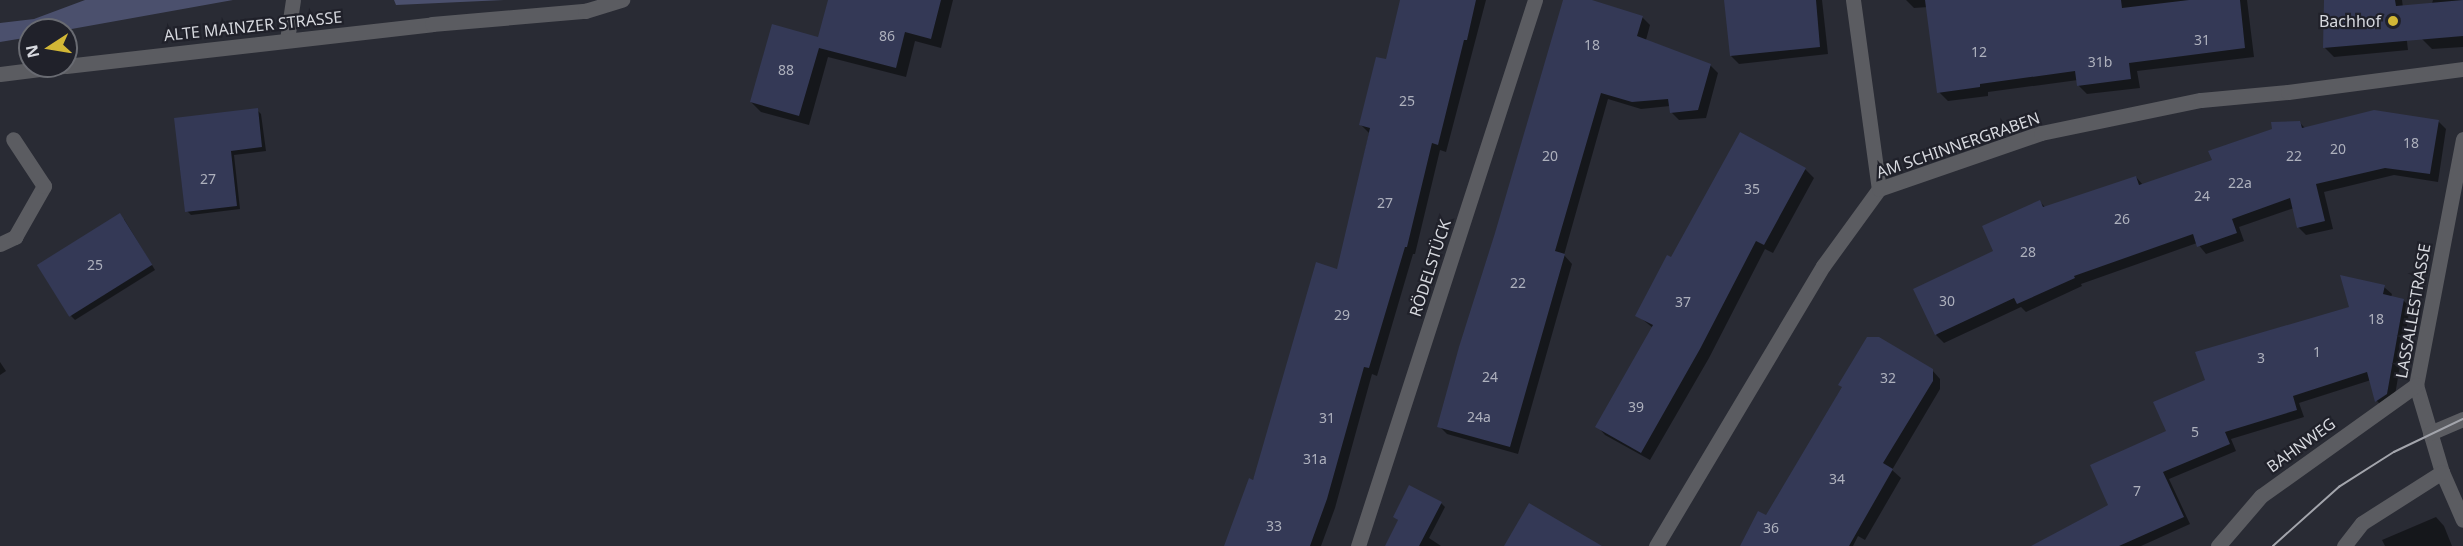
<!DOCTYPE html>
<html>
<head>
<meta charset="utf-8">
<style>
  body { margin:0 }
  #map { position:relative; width:2463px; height:546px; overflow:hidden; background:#292b34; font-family:"Noto Sans",sans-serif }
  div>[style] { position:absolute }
  .green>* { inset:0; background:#4b506d }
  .shadow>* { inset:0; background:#0007 }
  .building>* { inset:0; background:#343956; transform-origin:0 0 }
  .minor>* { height:15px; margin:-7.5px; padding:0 7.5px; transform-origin:7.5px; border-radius:7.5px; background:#5b5c61 }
  .tram>* { height:1.5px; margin:-0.75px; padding:0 0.75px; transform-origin:0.75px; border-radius:0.75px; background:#a3a5ac }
  .dots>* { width:16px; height:16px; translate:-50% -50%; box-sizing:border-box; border:3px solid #20212a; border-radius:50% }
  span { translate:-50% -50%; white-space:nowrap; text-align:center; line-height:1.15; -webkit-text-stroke:4.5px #20212a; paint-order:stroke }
  .number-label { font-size:14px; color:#aeb1bd }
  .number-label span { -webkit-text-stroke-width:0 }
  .poi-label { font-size:16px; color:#d7d9df }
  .right { translate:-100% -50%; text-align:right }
  .street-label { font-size:16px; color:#d7d9df }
  .north { position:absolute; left:18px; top:18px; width:60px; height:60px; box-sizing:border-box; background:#20212a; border:2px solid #696b72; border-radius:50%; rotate:258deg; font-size:16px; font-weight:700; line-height:24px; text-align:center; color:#d7d9df }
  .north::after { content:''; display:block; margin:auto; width:21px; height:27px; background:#d2b736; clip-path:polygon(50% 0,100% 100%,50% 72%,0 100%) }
</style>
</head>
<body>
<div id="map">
  <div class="green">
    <i style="clip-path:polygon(85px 0,233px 0,66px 30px,30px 30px,30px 37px,0 42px,0 23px,34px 19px)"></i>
    <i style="clip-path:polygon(394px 0,504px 0,396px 5px)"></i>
  </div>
  <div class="shadow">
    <i style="clip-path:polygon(830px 0,953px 0,941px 48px,915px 41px,906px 77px,828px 57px,809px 125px,761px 112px,751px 102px,819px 39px)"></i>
    <i style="clip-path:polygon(1402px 0,1486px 0,1446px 152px,1440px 150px,1415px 254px,1413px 254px,1377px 376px,1372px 374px,1335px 508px,1321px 546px,1226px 546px,1339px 271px,1369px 133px,1361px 125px,1387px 61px)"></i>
    <i style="clip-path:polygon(1565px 0,1587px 0,1642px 17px,1650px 25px,1646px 40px,1710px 65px,1718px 73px,1706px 118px,1679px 120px,1671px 112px,1670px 106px,1641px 109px,1608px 99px,1564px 255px,1572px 264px,1518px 454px,1447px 434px,1439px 426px)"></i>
    <i style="clip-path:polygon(1726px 0,1822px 0,1828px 54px,1739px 64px,1731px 56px)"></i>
    <i style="clip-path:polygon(1906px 0,2247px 0,2254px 57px,2137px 71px,2140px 88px,2087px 94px,2078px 85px,2078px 80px,1988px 92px,1988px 96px,1948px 101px,1939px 92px,1928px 7px,1914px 8px)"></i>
    <i style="clip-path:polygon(2325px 0,2402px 0,2408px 50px,2334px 57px,2325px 48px)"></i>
    <i style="clip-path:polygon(2433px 0,2463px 0,2463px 47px,2432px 49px,2422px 39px)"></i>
    <i style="clip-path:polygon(257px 110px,261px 114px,266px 151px,234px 155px,240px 209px,191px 215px,187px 211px)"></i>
    <i style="clip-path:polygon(2438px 121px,2446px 129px,2438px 182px,2394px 175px,2324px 192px,2333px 229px,2306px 235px,2298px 227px,2294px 208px,2239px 227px,2244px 241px,2206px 254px,2197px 243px,2081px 284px,2082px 286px,2026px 312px,2021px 307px,1944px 343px,1936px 335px,1995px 252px,2040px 202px,2046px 208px,2136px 177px,2143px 185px,2214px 161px,2300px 123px,2306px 129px)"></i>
    <i style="clip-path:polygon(1805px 169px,1814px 178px,1773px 253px,1765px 249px,1709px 358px,1650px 460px,1605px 435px,1597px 426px,1653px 328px,1637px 315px)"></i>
    <i style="clip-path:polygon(124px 219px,155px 270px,75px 320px,71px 316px)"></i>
    <i style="clip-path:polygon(2384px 287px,2392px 294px,2391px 297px,2403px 300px,2410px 307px,2394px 401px,2384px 408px,2377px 401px,2371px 380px,2299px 403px,2304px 417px,2231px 439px,2236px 451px,2169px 479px,2190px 524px,2141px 546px,2050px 546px,2110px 505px,2207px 381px,2351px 308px)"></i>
    <i style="clip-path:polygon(0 362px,6px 371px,0 375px)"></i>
    <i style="clip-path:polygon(1932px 370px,1940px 379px,1940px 389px,1892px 470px,1901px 478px,1865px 540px,1858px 536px,1853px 546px,1742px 546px,1767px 517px)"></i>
    <i style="clip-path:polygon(1441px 503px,1445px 507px,1429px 538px,1441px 546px,1386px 546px,1399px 521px,1395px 517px)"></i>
    <i style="clip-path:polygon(2436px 517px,2444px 526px,2452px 546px,2385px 546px,2382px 540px)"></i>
  </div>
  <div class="building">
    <i style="clip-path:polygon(828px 0,941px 0,931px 39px,905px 32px,896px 68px,819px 48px,799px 116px,750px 102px,772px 24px,818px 37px)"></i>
    <i style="clip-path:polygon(1400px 0,1476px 0,1467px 40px,1464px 40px,1438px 145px,1432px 143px,1407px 247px,1405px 247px,1369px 368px,1364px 367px,1327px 499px,1310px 546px,1224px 546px,1249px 478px,1253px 480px,1316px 262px,1337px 269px,1370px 128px,1359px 125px,1376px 57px,1386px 59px)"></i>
    <i style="clip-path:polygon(1563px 0,1592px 0,1643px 16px,1637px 36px,1711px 64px,1698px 110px,1670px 113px,1668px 99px,1632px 102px,1601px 93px,1555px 251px,1565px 254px,1510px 447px,1437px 427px,1459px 347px,1495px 233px)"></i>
    <i style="clip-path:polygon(1724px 0,1816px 0,1820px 47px,1730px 56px)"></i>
    <i style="clip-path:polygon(1925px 0,2121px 0,2122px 8px,2189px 0,2240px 0,2245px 48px,2129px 63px,2131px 79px,2077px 86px,2075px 71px,1980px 84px,1980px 87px,1937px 93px)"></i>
    <i style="clip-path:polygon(2324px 0,2395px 0,2396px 6px,2463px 0,2463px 36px,2323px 48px)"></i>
    <i style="clip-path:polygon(258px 108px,262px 147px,231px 151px,237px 206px,185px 212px,174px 118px)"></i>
    <i style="clip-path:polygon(2374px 110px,2439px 120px,2430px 174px,2385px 168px,2316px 184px,2325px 221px,2297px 228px,2290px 198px,2232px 219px,2237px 233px,2197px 247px,2193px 234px,2074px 276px,2075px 278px,2017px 304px,2014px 298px,1935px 335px,1913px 289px,1993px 251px,1982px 226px,2040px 200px,2043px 207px,2136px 176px,2139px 185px,2212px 160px,2208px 151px,2272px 129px,2271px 122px,2300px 121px,2302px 128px)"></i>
    <i style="clip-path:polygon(1740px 132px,1806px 168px,1764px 245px,1756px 241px,1700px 349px,1641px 453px,1595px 427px,1653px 325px,1635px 316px,1667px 255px,1671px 257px)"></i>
    <i style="left:120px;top:213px;width:61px;height:98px;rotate:58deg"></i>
    <i style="clip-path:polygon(2340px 275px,2385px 285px,2383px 294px,2404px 299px,2387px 394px,2375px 402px,2367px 372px,2293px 396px,2297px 410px,2225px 432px,2230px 444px,2163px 472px,2184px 517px,2119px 546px,2031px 546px,2108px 505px,2090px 465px,2166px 431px,2153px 402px,2205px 380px,2195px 352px,2349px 307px)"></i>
    <i style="clip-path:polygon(1867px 337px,1879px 337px,1933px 369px,1933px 381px,1883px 463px,1893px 469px,1849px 546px,1740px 546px,1758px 511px,1766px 515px,1842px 387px,1838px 385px)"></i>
    <i style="clip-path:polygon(1409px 485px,1442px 502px,1419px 546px,1385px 546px,1398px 520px,1393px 517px)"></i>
    <i style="clip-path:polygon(1529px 503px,1602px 546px,1504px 546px)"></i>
  </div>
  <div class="minor">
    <i style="left:1853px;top:0;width:191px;rotate:82.2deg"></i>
    <i style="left:287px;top:40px;width:40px;rotate:-81.5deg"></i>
    <i style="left:66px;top:66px;width:368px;rotate:-6.5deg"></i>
    <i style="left:432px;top:24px;width:154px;rotate:-4.9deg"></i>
    <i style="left:585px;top:11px;width:39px;rotate:-17deg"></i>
    <i style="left:0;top:74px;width:64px;rotate:-7.2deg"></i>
    <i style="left:2463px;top:139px;width:250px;rotate:100.8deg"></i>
    <i style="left:2416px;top:385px;width:91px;rotate:73.4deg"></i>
    <i style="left:2442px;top:472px;width:52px;rotate:66.4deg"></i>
    <i style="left:0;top:244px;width:17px;rotate:-25deg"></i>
    <i style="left:15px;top:237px;width:59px;rotate:-60.4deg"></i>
    <i style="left:44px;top:186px;width:56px;rotate:-123.4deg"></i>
    <i style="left:2430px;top:433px;width:36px;rotate:-23deg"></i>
    <i style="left:1358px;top:546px;width:574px;rotate:-72.04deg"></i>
    <i style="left:1656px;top:546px;width:326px;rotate:-59.2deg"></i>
    <i style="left:1823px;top:266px;width:95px;rotate:-54deg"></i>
    <i style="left:1879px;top:189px;width:171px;rotate:-19.1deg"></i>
    <i style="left:2041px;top:133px;width:163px;rotate:-11.7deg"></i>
    <i style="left:2201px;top:100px;width:87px;rotate:-5.3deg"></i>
    <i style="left:2288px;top:92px;width:177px;rotate:-7.5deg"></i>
    <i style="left:2218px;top:546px;width:66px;rotate:-49.3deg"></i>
    <i style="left:2261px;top:496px;width:191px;rotate:-35.6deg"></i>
    <i style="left:2344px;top:546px;width:29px;rotate:-52deg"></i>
    <i style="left:2362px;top:523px;width:95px;rotate:-32.5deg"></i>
  </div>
  <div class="tram">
    <i style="left:2273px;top:546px;width:89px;rotate:-41.8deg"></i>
    <i style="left:2339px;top:487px;width:65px;rotate:-32.5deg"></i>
    <i style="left:2394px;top:452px;width:76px;rotate:-25.6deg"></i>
  </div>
  <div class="dots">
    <i style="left:2393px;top:21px;background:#d2b736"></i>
  </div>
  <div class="number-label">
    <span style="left:887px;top:36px">86</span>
    <span style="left:2202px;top:40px">31</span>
    <span style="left:1592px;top:45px">18</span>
    <span style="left:1979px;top:52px">12</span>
    <span style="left:2100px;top:62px">31b</span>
    <span style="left:786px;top:70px">88</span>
    <span style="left:1407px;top:101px">25</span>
    <span style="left:2411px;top:143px">18</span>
    <span style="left:2338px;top:149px">20</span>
    <span style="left:1550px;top:156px">20</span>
    <span style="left:2294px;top:156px">22</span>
    <span style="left:208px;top:179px">27</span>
    <span style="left:2240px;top:183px">22a</span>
    <span style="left:1752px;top:189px">35</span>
    <span style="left:2202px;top:196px">24</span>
    <span style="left:1385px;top:203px">27</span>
    <span style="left:2122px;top:219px">26</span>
    <span style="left:2028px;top:252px">28</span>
    <span style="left:95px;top:265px">25</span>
    <span style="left:1518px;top:283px">22</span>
    <span style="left:1947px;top:301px">30</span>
    <span style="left:1683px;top:302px">37</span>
    <span style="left:1342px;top:315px">29</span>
    <span style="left:2376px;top:319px">18</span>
    <span style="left:2317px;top:352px">1</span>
    <span style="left:2261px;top:358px">3</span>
    <span style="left:1490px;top:377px">24</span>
    <span style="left:1888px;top:378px">32</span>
    <span style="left:1636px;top:407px">39</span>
    <span style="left:1479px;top:417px">24a</span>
    <span style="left:1327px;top:418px">31</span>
    <span style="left:2195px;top:432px">5</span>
    <span style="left:1315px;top:459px">31a</span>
    <span style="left:1837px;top:479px">34</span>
    <span style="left:2137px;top:491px">7</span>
    <span style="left:1274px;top:526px">33</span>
    <span style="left:1771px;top:528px">36</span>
  </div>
  <div class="poi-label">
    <span class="right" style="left:2381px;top:21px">Bachhof</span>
  </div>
  <div class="street-label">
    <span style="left:253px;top:26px;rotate:-6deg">ALTE MAINZER STRASSE</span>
    <span style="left:1958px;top:145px;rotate:-19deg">AM SCHINNERGRABEN</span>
    <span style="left:1430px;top:268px;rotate:-72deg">RÖDELSTÜCK</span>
    <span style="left:2413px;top:311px;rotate:-80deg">LASSALLESTRASSE</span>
    <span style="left:2301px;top:445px;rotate:-36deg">BAHNWEG</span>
  </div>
  <div class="north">N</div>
</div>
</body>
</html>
